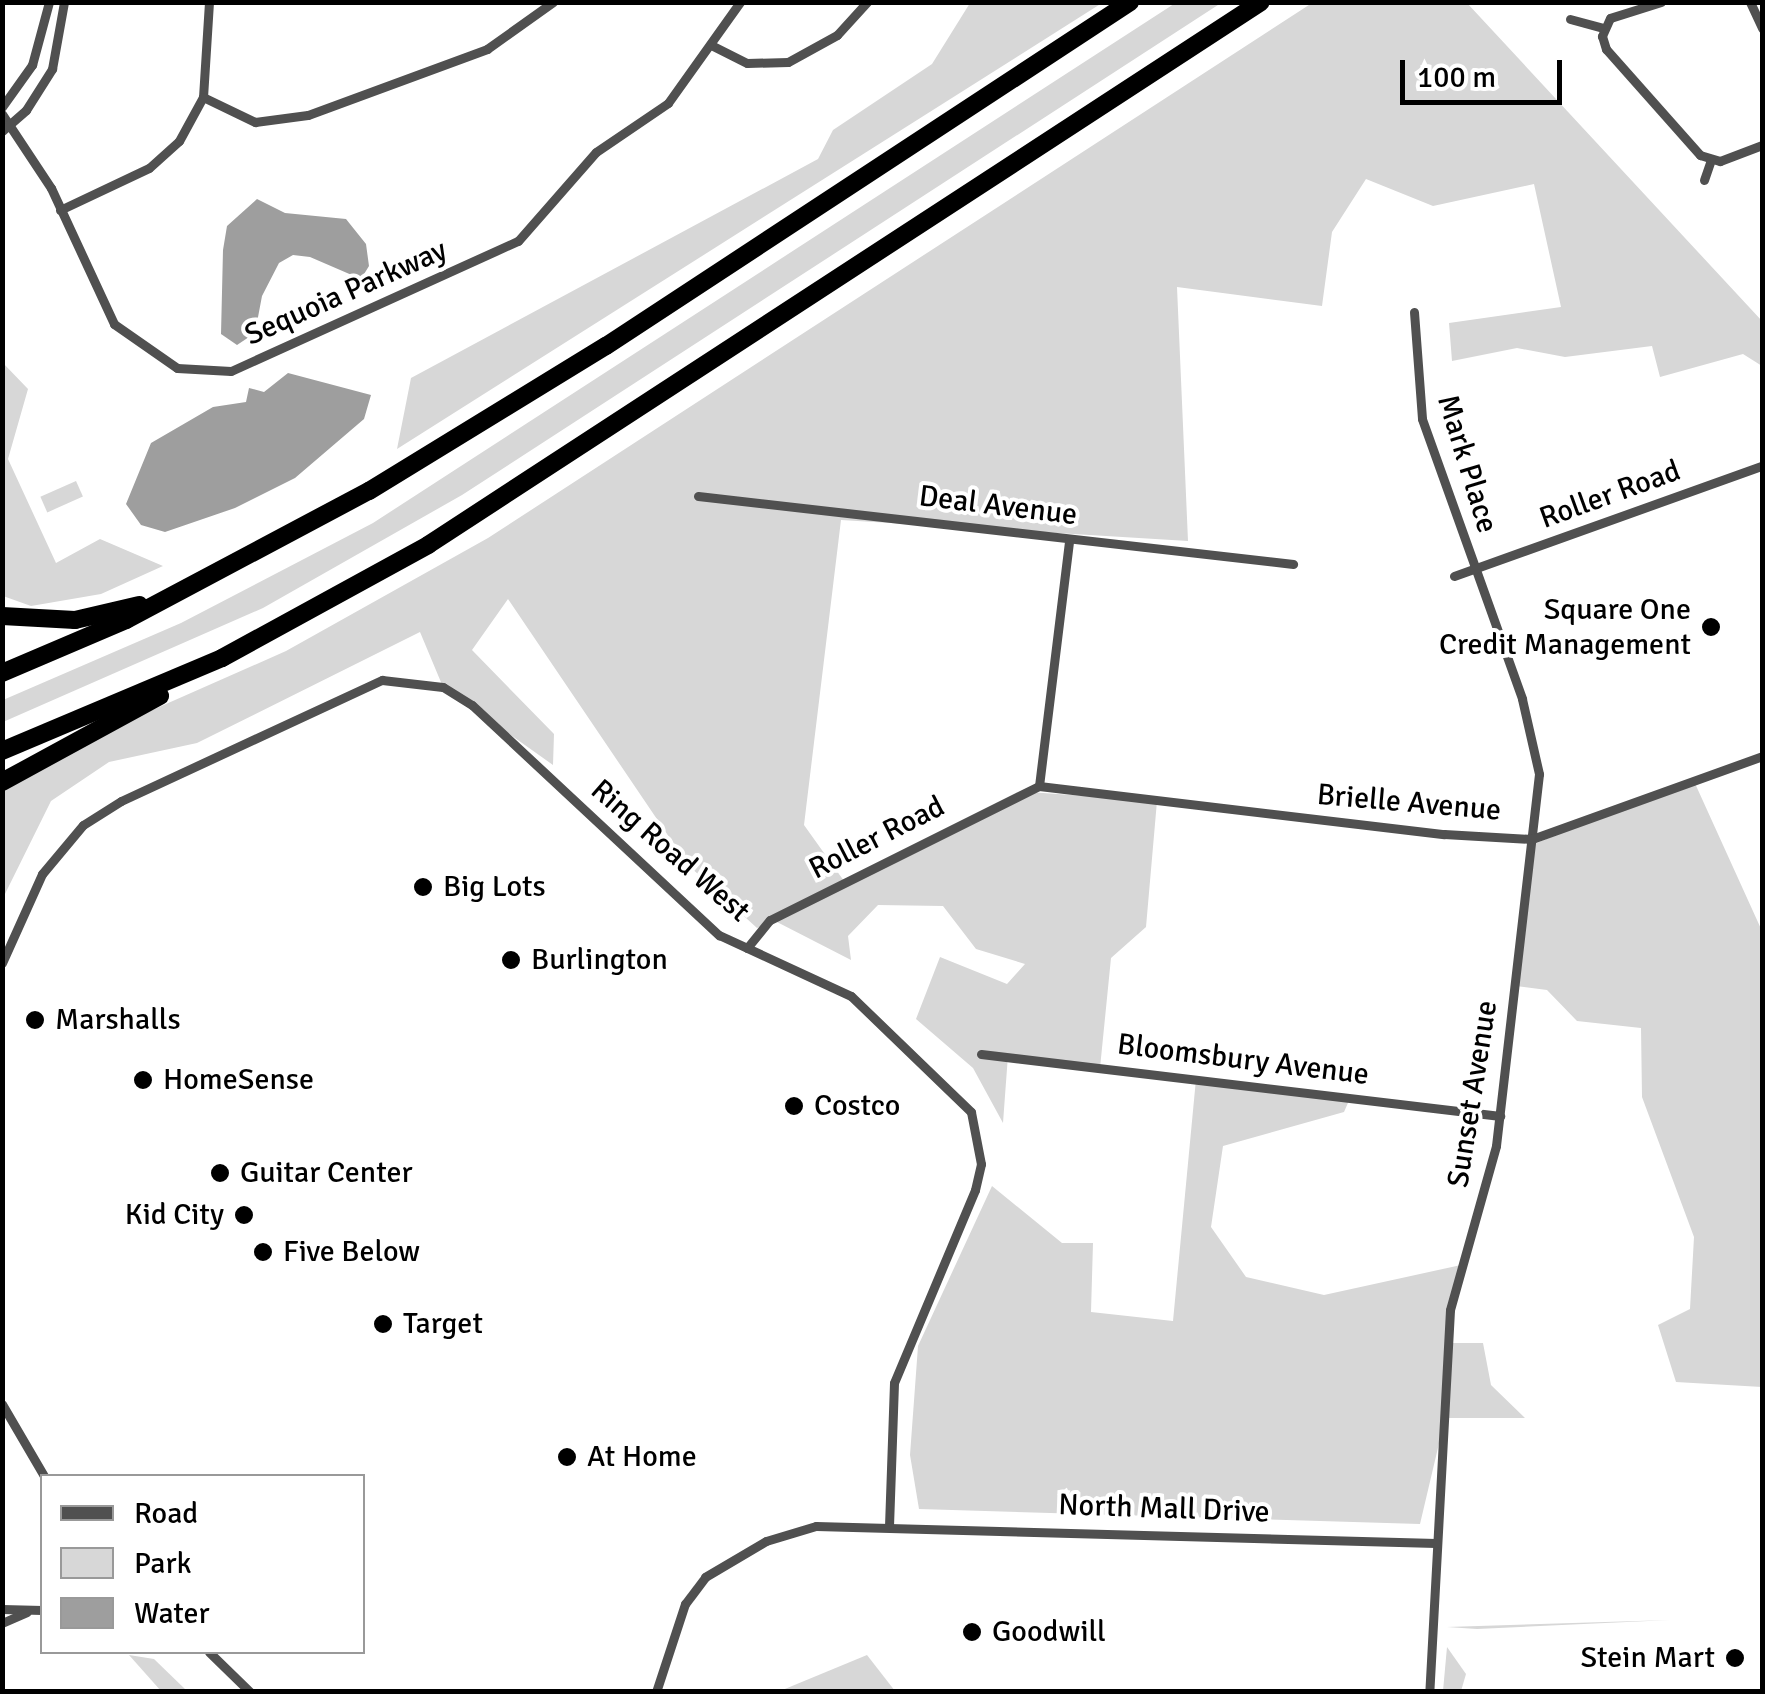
<!DOCTYPE html>
<html>
<head>
<meta charset="utf-8">
<style>
  body { margin:0 }
  #map { position:relative; width:1765px; height:1694px; overflow:hidden; background:#fff; font-family:Signika,sans-serif }
  div>[style] { position:absolute }
  .green>* { inset:0; background:#d7d7d7; transform-origin:0 0 }
  .water>* { inset:0; background:#9e9e9e }
  .minor>* { height:9px; margin:-4.5px; padding:0 4.5px; transform-origin:4.5px; border-radius:4.5px; background:#505050 }
  .motorway>* { height:18px; margin:-9px; padding:0 9px; transform-origin:9px; border-radius:9px; background:#000 }
  .dots>* { width:28px; height:28px; translate:-50% -50%; box-sizing:border-box; border:5px solid #fff; border-radius:50% }
  span { translate:-50% -50%; white-space:nowrap; text-align:center; line-height:1.15; -webkit-text-stroke:8px #fff; paint-order:stroke }
  .street-label { font-size:30px; color:#000 }
  .poi-label { font-size:30px; color:#000 }
  .right { translate:-100% -50%; text-align:right }
  .left { translate:0 -50%; text-align:left }
  .frame { position:absolute; inset:0; border:5px solid #000; pointer-events:none }
  .legend { position:absolute; left:40px; top:1474px; width:325px; height:180px; box-sizing:border-box; background:#fff; border:2px solid #999; margin:0; padding:12px 18px; list-style:none; font-size:30px; color:#000 }
  .legend li { display:flex; align-items:center; gap:20px; height:50px }
  .legend b { width:50px; border:2px solid #999 }
  .scale { position:absolute; left:1400px; top:60px; width:162px; height:45px; box-sizing:border-box; border:5px solid #000; border-top:0; padding-left:12px; font-size:30px; line-height:35px; white-space:nowrap; color:#000; -webkit-text-stroke:8px #fff; paint-order:stroke }
</style>
</head>
<body>
<div id="map">
  <div class="green">
    <i style="clip-path:polygon(1177px 2px,1221px 3px,462px 495px,263px 608px,3px 722px,3px 700px,181px 623px,373px 523px)"></i>
    <i style="clip-path:polygon(970px 3px,1102px 3px,397px 449px,411px 378px,818px 159px,833px 130px,932px 64px)"></i>
    <i style="clip-path:polygon(1312px 3px,1467px 3px,1762px 321px,1762px 366px,1743px 354px,1660px 377px,1652px 346px,1565px 357px,1517px 348px,1452px 361px,1449px 323px,1561px 307px,1534px 184px,1433px 206px,1366px 179px,1332px 232px,1322px 306px,1177px 287px,1188px 541px,841px 520px,804px 825px,844px 881px,1029px 792px,1157px 801px,1146px 927px,1111px 958px,1100px 1068px,1008px 1055px,1003px 1123px,973px 1068px,916px 1019px,940px 957px,1007px 984px,1025px 964px,976px 949px,943px 906px,878px 905px,848px 936px,851px 960px,775px 921px,757px 928px,688px 865px,508px 599px,472px 650px,554px 734px,553px 765px,443px 687px,420px 632px,197px 743px,109px 762px,51px 801px,3px 898px,3px 776px,286px 651px,488px 538px)"></i>
    <i style="clip-path:polygon(2px 362px,28px 389px,8px 459px,56px 563px,100px 539px,163px 566px,101px 594px,31px 606px,3px 596px)"></i>
    <i style="left:76px;top:481px;width:17px;height:39px;rotate:66deg"></i>
    <i style="clip-path:polygon(1693px 779px,1762px 931px,1762px 1387px,1676px 1382px,1658px 1325px,1690px 1309px,1694px 1237px,1642px 1097px,1641px 1028px,1577px 1021px,1547px 990px,1516px 986px,1532px 845px)"></i>
    <i style="clip-path:polygon(1196px 1079px,1351px 1096px,1344px 1112px,1223px 1146px,1211px 1227px,1246px 1277px,1324px 1295px,1461px 1265px,1447px 1343px,1483px 1343px,1491px 1385px,1525px 1418px,1445px 1418px,1420px 1524px,919px 1509px,910px 1455px,918px 1346px,992px 1186px,1062px 1243px,1093px 1243px,1091px 1312px,1173px 1321px)"></i>
    <i style="clip-path:polygon(1670px 1620px,1477px 1629px,1447px 1627px)"></i>
    <i style="clip-path:polygon(1447px 1647px,1466px 1674px,1461px 1691px,1443px 1691px)"></i>
    <i style="clip-path:polygon(129px 1655px,154px 1659px,187px 1691px,161px 1691px)"></i>
    <i style="clip-path:polygon(867px 1655px,895px 1691px,780px 1691px)"></i>
  </div>
  <div class="water">
    <i style="clip-path:polygon(257px 199px,285px 213px,346px 219px,366px 244px,369px 266px,361px 279px,310px 257px,293px 255px,279px 263px,262px 296px,255px 333px,237px 345px,221px 334px,223px 250px,227px 226px)"></i>
    <i style="clip-path:polygon(288px 373px,371px 395px,364px 419px,295px 478px,235px 508px,165px 532px,141px 525px,126px 504px,151px 443px,213px 407px,246px 402px,249px 388px,264px 392px)"></i>
  </div>
  <div class="minor">
    <i style="left:209px;top:2px;width:95px;rotate:93.6deg"></i>
    <i style="left:203px;top:97px;width:58px;rotate:25.7deg"></i>
    <i style="left:255px;top:122px;width:53px;rotate:-7.5deg"></i>
    <i style="left:308px;top:115px;width:191px;rotate:-20.2deg"></i>
    <i style="left:487px;top:49px;width:81px;rotate:-35.5deg"></i>
    <i style="left:1661px;top:2px;width:53px;rotate:162.6deg"></i>
    <i style="left:1610px;top:18px;width:20px;rotate:114deg"></i>
    <i style="left:1602px;top:36px;width:14px;rotate:73deg"></i>
    <i style="left:1606px;top:49px;width:142px;rotate:48.4deg"></i>
    <i style="left:1700px;top:155px;width:21px;rotate:17deg"></i>
    <i style="left:1720px;top:161px;width:45px;rotate:-20.9deg"></i>
    <i style="left:1750px;top:2px;width:29px;rotate:65deg"></i>
    <i style="left:1570px;top:19px;width:34px;rotate:15deg"></i>
    <i style="left:711px;top:45px;width:40px;rotate:26.6deg"></i>
    <i style="left:747px;top:63px;width:41px;rotate:-1.4deg"></i>
    <i style="left:788px;top:62px;width:56px;rotate:-28.9deg"></i>
    <i style="left:837px;top:35px;width:45px;rotate:-47.7deg"></i>
    <i style="left:2px;top:107px;width:52px;rotate:-54.5deg"></i>
    <i style="left:32px;top:65px;width:65px;rotate:-74.9deg"></i>
    <i style="left:2px;top:114px;width:89px;rotate:56.5deg"></i>
    <i style="left:51px;top:188px;width:150px;rotate:65.1deg"></i>
    <i style="left:114px;top:324px;width:77px;rotate:34.9deg"></i>
    <i style="left:177px;top:368px;width:54px;rotate:3.2deg"></i>
    <i style="left:231px;top:371px;width:315px;rotate:-24.4deg"></i>
    <i style="left:518px;top:241px;width:118px;rotate:-48.8deg"></i>
    <i style="left:596px;top:152px;width:87px;rotate:-34.2deg"></i>
    <i style="left:668px;top:103px;width:124px;rotate:-54.5deg"></i>
    <i style="left:2px;top:131px;width:32px;rotate:-41deg"></i>
    <i style="left:26px;top:110px;width:49px;rotate:-57.6deg"></i>
    <i style="left:52px;top:69px;width:68px;rotate:-79.8deg"></i>
    <i style="left:1704px;top:180px;width:21px;rotate:-71deg"></i>
    <i style="left:60px;top:210px;width:98px;rotate:-25.3deg"></i>
    <i style="left:149px;top:168px;width:40px;rotate:-42deg"></i>
    <i style="left:179px;top:141px;width:50px;rotate:-61.4deg"></i>
    <i style="left:1414px;top:312px;width:107px;rotate:85.7deg"></i>
    <i style="left:1422px;top:419px;width:297px;rotate:70.3deg"></i>
    <i style="left:1522px;top:699px;width:77px;rotate:77.2deg"></i>
    <i style="left:1539px;top:774px;width:374px;rotate:96.6deg"></i>
    <i style="left:1496px;top:1146px;width:170px;rotate:105.7deg"></i>
    <i style="left:1450px;top:1310px;width:383px;rotate:93.1deg"></i>
    <i style="left:698px;top:496px;width:599px;rotate:6.52deg"></i>
    <i style="left:1454px;top:576px;width:327px;rotate:-19.7deg"></i>
    <i style="left:1039px;top:786px;width:408px;rotate:6.8deg"></i>
    <i style="left:1444px;top:834px;width:88px;rotate:3.3deg"></i>
    <i style="left:1532px;top:839px;width:245px;rotate:-19.8deg"></i>
    <i style="left:1039px;top:786px;width:248px;rotate:-83deg"></i>
    <i style="left:747px;top:948px;width:36px;rotate:-51deg"></i>
    <i style="left:770px;top:920px;width:301px;rotate:-26.5deg"></i>
    <i style="left:2px;top:963px;width:98px;rotate:-65.8deg"></i>
    <i style="left:42px;top:874px;width:64px;rotate:-50.1deg"></i>
    <i style="left:83px;top:825px;width:45px;rotate:-32.3deg"></i>
    <i style="left:121px;top:801px;width:288px;rotate:-24.9deg"></i>
    <i style="left:382px;top:680px;width:61px;rotate:6.5deg"></i>
    <i style="left:443px;top:687px;width:34px;rotate:32deg"></i>
    <i style="left:472px;top:705px;width:338px;rotate:43deg"></i>
    <i style="left:719px;top:935px;width:145px;rotate:24.8deg"></i>
    <i style="left:851px;top:996px;width:167px;rotate:44deg"></i>
    <i style="left:971px;top:1112px;width:53px;rotate:79.1deg"></i>
    <i style="left:981px;top:1164px;width:27px;rotate:103deg"></i>
    <i style="left:975px;top:1190px;width:209px;rotate:112.8deg"></i>
    <i style="left:894px;top:1383px;width:143px;rotate:92deg"></i>
    <i style="left:981px;top:1054px;width:523px;rotate:6.81deg"></i>
    <i style="left:2px;top:1404px;width:83px;rotate:59.7deg"></i>
    <i style="left:2px;top:1609px;width:40px;rotate:1.4deg"></i>
    <i style="left:2px;top:1623px;width:27px;rotate:-24deg"></i>
    <i style="left:209px;top:1652px;width:57px;rotate:44.3deg"></i>
    <i style="left:656px;top:1692px;width:93px;rotate:-71.8deg"></i>
    <i style="left:685px;top:1604px;width:34px;rotate:-53deg"></i>
    <i style="left:705px;top:1577px;width:71px;rotate:-30.5deg"></i>
    <i style="left:766px;top:1541px;width:52px;rotate:-16.7deg"></i>
    <i style="left:816px;top:1526px;width:620px;rotate:1.57deg"></i>
  </div>
  <div class="motorway">
    <i style="left:2px;top:616px;width:73px;rotate:3.1deg"></i>
    <i style="left:75px;top:620px;width:66px;rotate:-13.2deg"></i>
    <i style="left:2px;top:673px;width:135px;rotate:-23.1deg"></i>
    <i style="left:126px;top:620px;width:275px;rotate:-28deg"></i>
    <i style="left:369px;top:491px;width:278px;rotate:-31.5deg"></i>
    <i style="left:606px;top:346px;width:627px;rotate:-33.28deg"></i>
    <i style="left:2px;top:751px;width:239px;rotate:-22.9deg"></i>
    <i style="left:222px;top:658px;width:235px;rotate:-28.7deg"></i>
    <i style="left:428px;top:545px;width:994px;rotate:-33.1deg"></i>
    <i style="left:2px;top:782px;width:180px;rotate:-28.6deg"></i>
  </div>
  <div class="dots">
    <i style="left:1711px;top:627px;background:#000"></i>
    <i style="left:423px;top:887px;background:#000"></i>
    <i style="left:511px;top:960px;background:#000"></i>
    <i style="left:35px;top:1020px;background:#000"></i>
    <i style="left:143px;top:1080px;background:#000"></i>
    <i style="left:794px;top:1106px;background:#000"></i>
    <i style="left:220px;top:1173px;background:#000"></i>
    <i style="left:244px;top:1215px;background:#000"></i>
    <i style="left:263px;top:1252px;background:#000"></i>
    <i style="left:383px;top:1324px;background:#000"></i>
    <i style="left:567px;top:1457px;background:#000"></i>
    <i style="left:972px;top:1632px;background:#000"></i>
    <i style="left:1735px;top:1658px;background:#000"></i>
  </div>
  <div class="street-label">
    <span style="left:346px;top:293px;rotate:-24deg">Sequoia Parkway</span>
    <span style="left:1467px;top:464px;rotate:73deg">Mark Place</span>
    <span style="left:1610px;top:495px;rotate:-20deg">Roller Road</span>
    <span style="left:998px;top:506px;rotate:7deg">Deal Avenue</span>
    <span style="left:1409px;top:803px;rotate:5deg">Brielle Avenue</span>
    <span style="left:877px;top:838px;rotate:-27deg">Roller Road</span>
    <span style="left:670px;top:851px;rotate:41deg">Ring Road West</span>
    <span style="left:1243px;top:1060px;rotate:7deg">Bloomsbury Avenue</span>
    <span style="left:1473px;top:1094px;rotate:-81deg">Sunset Avenue</span>
    <span style="left:1164px;top:1509px;rotate:2deg">North Mall Drive</span>
  </div>
  <div class="poi-label">
    <span class="right" style="left:1691px;top:627px">Square One<br>Credit Management</span>
    <span class="left" style="left:443px;top:887px">Big Lots</span>
    <span class="left" style="left:531px;top:960px">Burlington</span>
    <span class="left" style="left:55px;top:1020px">Marshalls</span>
    <span class="left" style="left:163px;top:1080px">HomeSense</span>
    <span class="left" style="left:814px;top:1106px">Costco</span>
    <span class="left" style="left:240px;top:1173px">Guitar Center</span>
    <span class="right" style="left:224px;top:1215px">Kid City</span>
    <span class="left" style="left:283px;top:1252px">Five Below</span>
    <span class="left" style="left:403px;top:1324px">Target</span>
    <span class="left" style="left:587px;top:1457px">At Home</span>
    <span class="left" style="left:992px;top:1632px">Goodwill</span>
    <span class="right" style="left:1715px;top:1658px">Stein Mart</span>
  </div>
  <div class="frame"></div>
  <ul class="legend">
  <li><b style="height:12px;background:#505050"></b>Road</li>
  <li><b style="height:28px;background:#d7d7d7"></b>Park</li>
  <li><b style="height:28px;background:#9e9e9e"></b>Water</li>
  </ul>
  <div class="scale">100 m</div>
</div>
</body>
</html>
